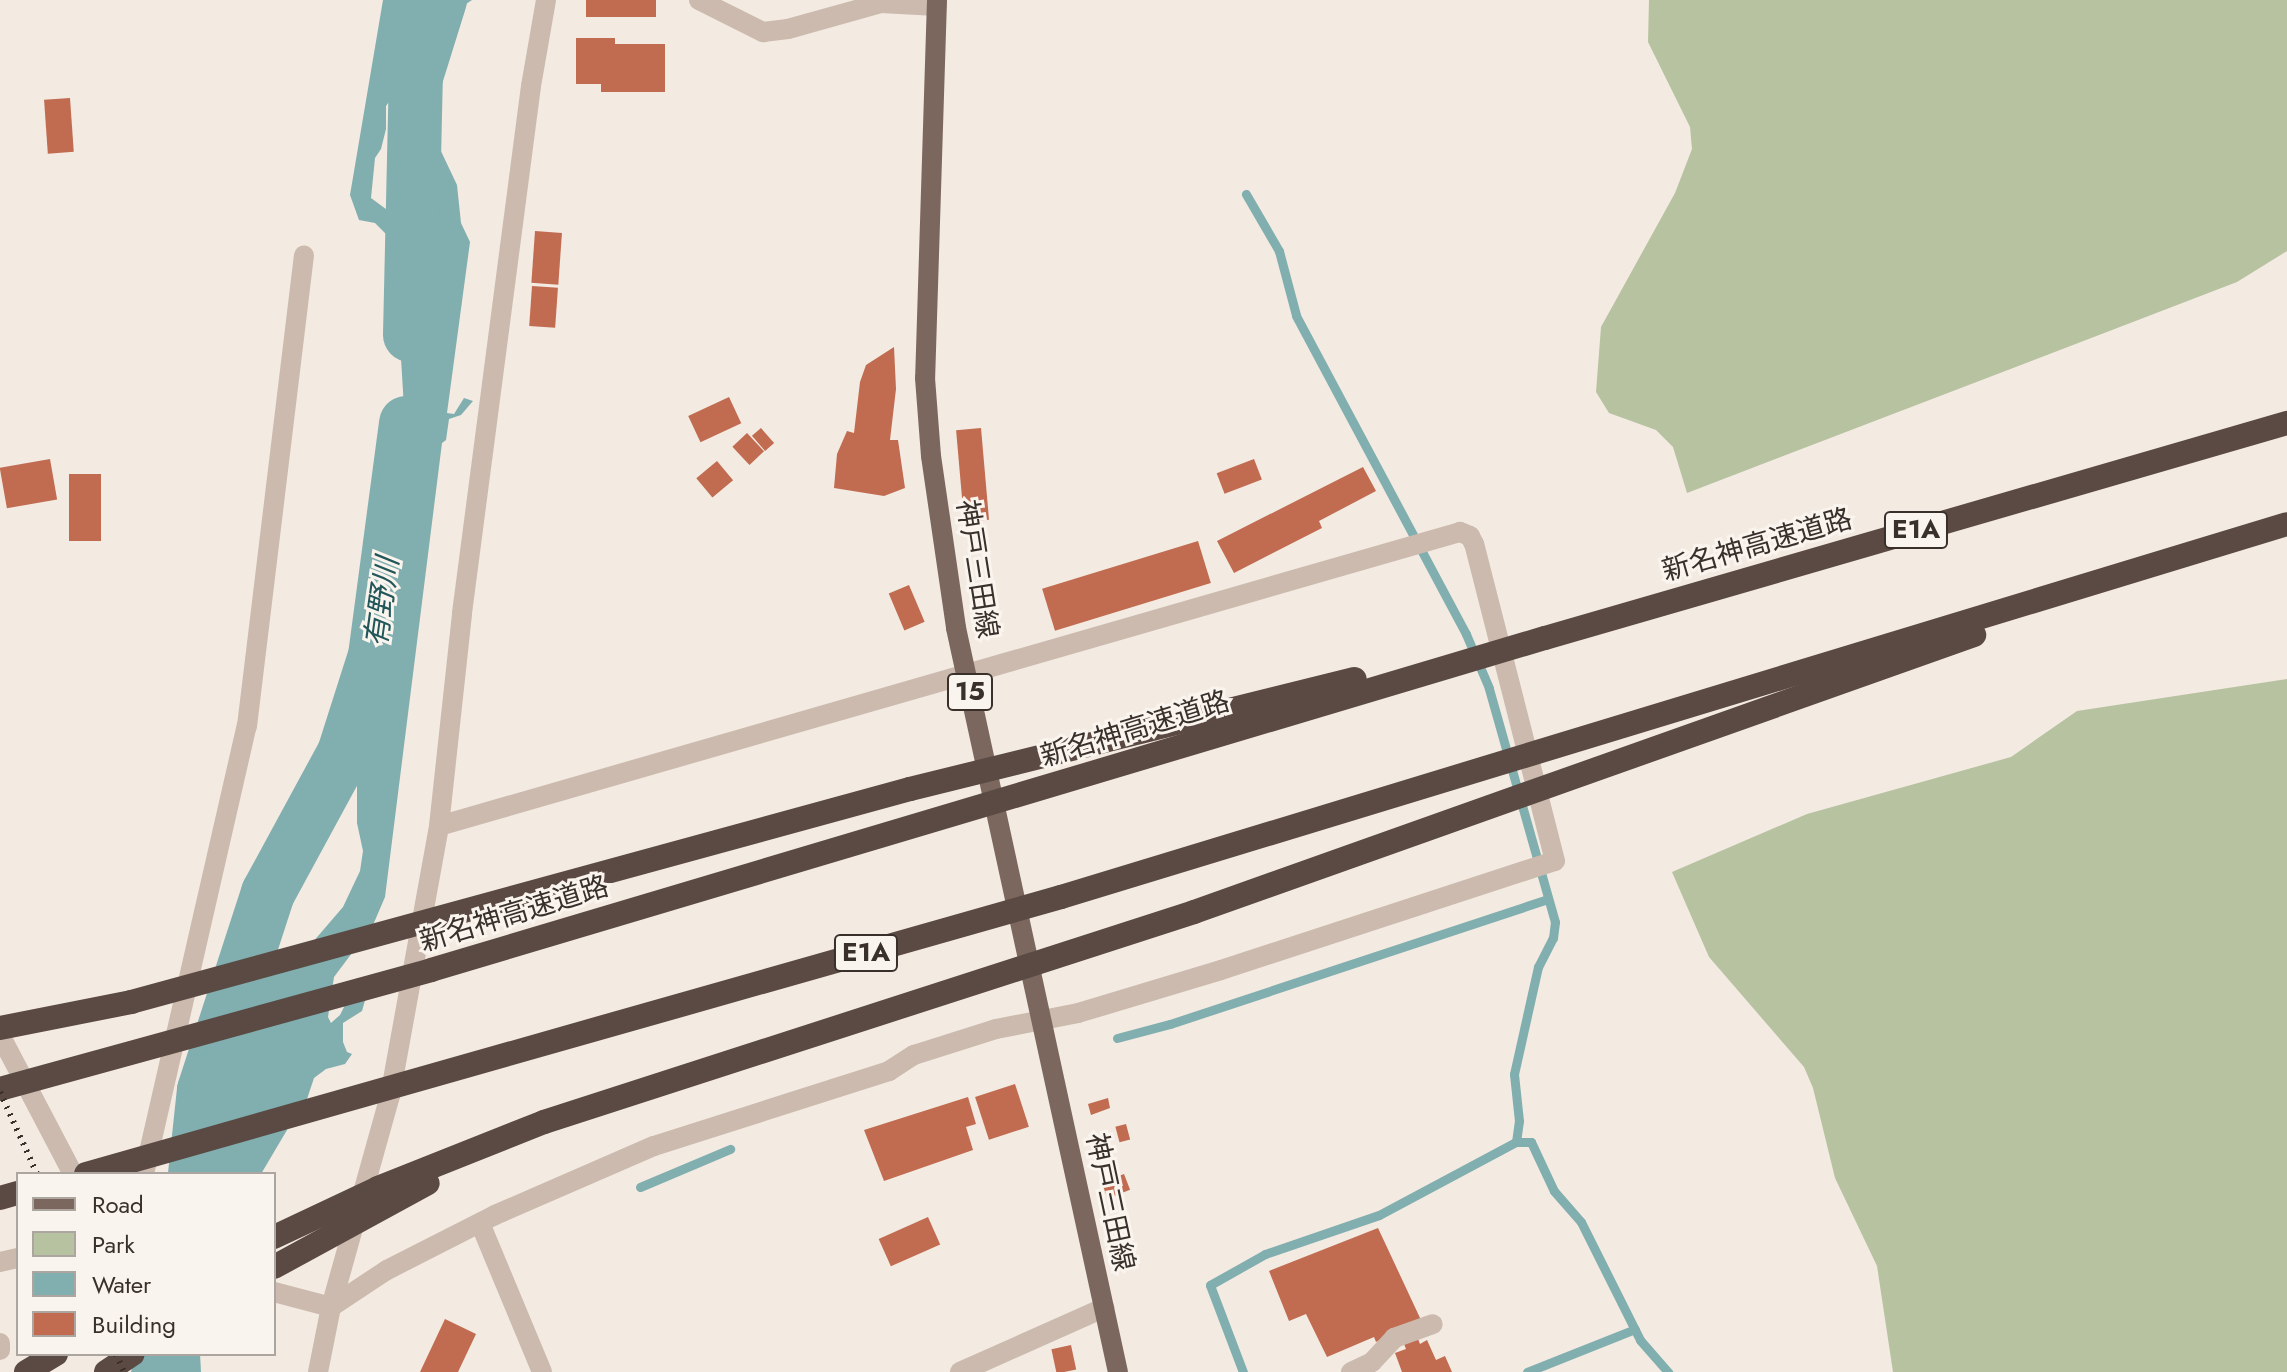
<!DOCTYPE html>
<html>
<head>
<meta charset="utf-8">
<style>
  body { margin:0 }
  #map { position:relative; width:2287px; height:1372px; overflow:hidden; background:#f3eae1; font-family:Jost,"Noto Sans JP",sans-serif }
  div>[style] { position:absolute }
  .green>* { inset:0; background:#b7c2a1 }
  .water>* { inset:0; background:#81aeaf }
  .stream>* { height:9px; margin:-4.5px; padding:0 4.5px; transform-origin:4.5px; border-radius:4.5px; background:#81aeaf }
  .river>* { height:54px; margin:-27px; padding:0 27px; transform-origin:27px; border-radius:27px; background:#81aeaf }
  .building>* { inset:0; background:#c16b50; transform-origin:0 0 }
  .minor>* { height:20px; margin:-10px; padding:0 10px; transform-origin:10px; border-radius:10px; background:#cbbaad }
  .major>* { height:20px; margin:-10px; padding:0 10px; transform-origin:10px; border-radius:10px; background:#7b675d }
  .highway>* { height:24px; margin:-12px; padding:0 12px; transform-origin:12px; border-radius:12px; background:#5a4a43 }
  .rail>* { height:6px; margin-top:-3px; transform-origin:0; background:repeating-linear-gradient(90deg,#39302b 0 2px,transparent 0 8px) }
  span { translate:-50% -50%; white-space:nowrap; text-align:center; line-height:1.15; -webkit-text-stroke:6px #faf4ee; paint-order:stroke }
  .shield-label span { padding:2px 6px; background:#faf4ee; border:2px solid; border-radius:6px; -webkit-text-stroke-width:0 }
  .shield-label { font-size:26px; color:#39302b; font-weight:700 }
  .street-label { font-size:28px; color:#39302b }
  .water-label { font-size:30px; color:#22575a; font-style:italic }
  .legend { position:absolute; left:16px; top:1172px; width:260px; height:184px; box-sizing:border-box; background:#faf4ee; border:2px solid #ada6a0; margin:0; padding:10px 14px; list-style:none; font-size:24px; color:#39302b }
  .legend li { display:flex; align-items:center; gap:16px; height:40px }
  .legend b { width:40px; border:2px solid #ada6a0 }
</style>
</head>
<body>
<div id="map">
  <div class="green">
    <i style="clip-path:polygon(1649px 0,2287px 0,2287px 251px,2237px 282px,1687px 493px,1673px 447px,1656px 430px,1609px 413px,1596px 392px,1601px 327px,1675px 193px,1692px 149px,1690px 127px,1648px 42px)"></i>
    <i style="clip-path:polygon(2287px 679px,2287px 1372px,1893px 1372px,1877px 1266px,1835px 1178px,1813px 1088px,1804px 1067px,1709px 957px,1672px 872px,1807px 814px,2011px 757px,2077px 711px)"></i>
  </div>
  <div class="water">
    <i style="clip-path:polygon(evenodd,383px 0,472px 0,445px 18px,421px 74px,417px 102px,418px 123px,439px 147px,457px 185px,461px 223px,470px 242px,447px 413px,454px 414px,464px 398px,473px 401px,461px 415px,449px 419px,446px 440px,442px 443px,385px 897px,373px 925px,334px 977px,328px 1017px,331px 1023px,340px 1015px,347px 1001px,366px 997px,362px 1011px,343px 1023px,343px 1042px,347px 1052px,352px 1054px,345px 1064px,326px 1069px,314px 1078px,307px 1099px,292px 1111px,287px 1130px,261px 1174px,177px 1174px,200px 1072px,217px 1020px,218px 1004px,245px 1000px,253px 976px,312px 943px,343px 907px,360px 871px,363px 851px,357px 823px,357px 785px,365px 768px,381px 657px,395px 542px,399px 424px,404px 408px,400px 342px,394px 322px,405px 306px,388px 236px,375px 223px,359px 220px,350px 195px,383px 0,391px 99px,395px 105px,391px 117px,398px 140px,409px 154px,427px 211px,425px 284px,420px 288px,416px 282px,419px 266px,405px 254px,403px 227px,398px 218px,371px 198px,375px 158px,381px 149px,386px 129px,386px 106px,391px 99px)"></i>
    <i style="clip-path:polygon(144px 1354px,200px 1354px,201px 1372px,131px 1372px,134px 1361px)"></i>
  </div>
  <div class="stream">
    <i style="left:1117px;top:1038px;width:55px;rotate:-14.8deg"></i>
    <i style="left:1170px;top:1024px;width:398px;rotate:-18.3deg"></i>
    <i style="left:1516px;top:1142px;width:15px"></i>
    <i style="left:1531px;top:1142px;width:54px;rotate:64.9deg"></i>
    <i style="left:1554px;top:1191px;width:41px;rotate:48.9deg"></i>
    <i style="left:1581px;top:1222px;width:132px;rotate:63.4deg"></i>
    <i style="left:1640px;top:1340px;width:43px;rotate:48.8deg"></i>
    <i style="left:640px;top:1187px;width:98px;rotate:-22.9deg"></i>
    <i style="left:1243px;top:1372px;width:93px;rotate:-110.8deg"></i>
    <i style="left:1210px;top:1285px;width:63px;rotate:-29.4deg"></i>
    <i style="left:1265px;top:1254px;width:120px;rotate:-18.9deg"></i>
    <i style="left:1379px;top:1215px;width:155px;rotate:-28.1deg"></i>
    <i style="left:1516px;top:1142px;width:21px;rotate:-82deg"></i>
    <i style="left:1519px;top:1121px;width:47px;rotate:-96.1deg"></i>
    <i style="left:1514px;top:1074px;width:110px;rotate:-77.4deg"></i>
    <i style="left:1538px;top:967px;width:33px;rotate:-63deg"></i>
    <i style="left:1553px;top:938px;width:16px;rotate:-83deg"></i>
    <i style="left:1555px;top:922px;width:243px;rotate:-105.8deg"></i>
    <i style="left:1489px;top:688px;width:59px;rotate:-113.1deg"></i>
    <i style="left:1466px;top:634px;width:361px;rotate:-118.1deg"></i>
    <i style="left:1296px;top:315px;width:66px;rotate:-104.9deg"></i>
    <i style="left:1279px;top:251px;width:66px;rotate:-120.1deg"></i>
    <i style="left:1527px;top:1372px;width:116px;rotate:-21.7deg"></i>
  </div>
  <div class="river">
    <i style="left:410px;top:335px;width:258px;rotate:-88.7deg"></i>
    <i style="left:416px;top:77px;width:81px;rotate:-72.7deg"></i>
    <i style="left:195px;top:1174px;width:84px;rotate:-83.9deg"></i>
    <i style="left:204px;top:1090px;width:207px;rotate:-72deg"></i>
    <i style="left:268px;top:893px;width:159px;rotate:-61.5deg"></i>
    <i style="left:344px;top:753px;width:102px;rotate:-72.3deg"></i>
    <i style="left:375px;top:656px;width:235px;rotate:-82.4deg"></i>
  </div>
  <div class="building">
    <i style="left:586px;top:0;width:70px;height:17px"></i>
    <i style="clip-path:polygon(576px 38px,615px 38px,615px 44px,665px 44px,665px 92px,601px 92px,601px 84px,576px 84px)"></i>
    <i style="left:70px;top:98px;width:54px;height:26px;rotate:86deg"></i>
    <i style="left:535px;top:231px;width:27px;height:52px;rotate:4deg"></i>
    <i style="left:532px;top:286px;width:26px;height:40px;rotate:4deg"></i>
    <i style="clip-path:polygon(894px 347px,896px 389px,890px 440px,898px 440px,905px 488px,884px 496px,834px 488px,837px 454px,847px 431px,854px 433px,860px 382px,866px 365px)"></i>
    <i style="left:729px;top:397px;width:29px;height:45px;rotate:65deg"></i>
    <i style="left:761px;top:428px;width:20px;height:12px;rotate:49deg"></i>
    <i style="left:981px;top:428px;width:92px;height:25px;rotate:85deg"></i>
    <i style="left:747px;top:433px;width:25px;height:20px;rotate:47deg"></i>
    <i style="left:50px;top:459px;width:41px;height:51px;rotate:80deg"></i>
    <i style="left:1254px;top:459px;width:22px;height:40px;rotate:69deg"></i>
    <i style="left:717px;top:461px;width:25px;height:27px;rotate:50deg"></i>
    <i style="clip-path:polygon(1363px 467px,1376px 491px,1319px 521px,1322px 528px,1234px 573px,1217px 541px)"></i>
    <i style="left:69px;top:474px;width:32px;height:67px"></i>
    <i style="left:1198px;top:541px;width:44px;height:163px;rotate:73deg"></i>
    <i style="left:909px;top:585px;width:40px;height:22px;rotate:67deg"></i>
    <i style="left:1015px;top:1084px;width:45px;height:42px;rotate:72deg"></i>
    <i style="clip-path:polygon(968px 1097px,976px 1124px,966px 1127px,973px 1150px,884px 1181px,864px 1130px)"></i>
    <i style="clip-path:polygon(1108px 1098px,1110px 1108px,1091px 1115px,1088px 1104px)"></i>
    <i style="left:1126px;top:1124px;width:16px;height:11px;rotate:75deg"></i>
    <i style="left:1124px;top:1174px;width:17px;height:24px;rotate:69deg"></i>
    <i style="left:928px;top:1217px;width:30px;height:54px;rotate:66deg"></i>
    <i style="clip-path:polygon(1378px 1228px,1421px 1320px,1376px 1342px,1374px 1337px,1327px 1357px,1306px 1314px,1289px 1321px,1269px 1271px)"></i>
    <i style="clip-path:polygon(445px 1319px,476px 1334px,458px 1372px,420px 1372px)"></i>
    <i style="clip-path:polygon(1418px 1339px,1420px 1344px,1427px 1340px,1436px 1360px,1445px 1356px,1452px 1372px,1402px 1372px,1395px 1353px,1406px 1349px,1404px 1344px)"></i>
    <i style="left:1071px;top:1345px;width:25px;height:20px;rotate:78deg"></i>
  </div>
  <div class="minor">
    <i style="left:699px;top:0;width:72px;rotate:26.6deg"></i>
    <i style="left:763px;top:32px;width:25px;rotate:-7deg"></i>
    <i style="left:788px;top:29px;width:97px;rotate:-15.6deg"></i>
    <i style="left:881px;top:3px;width:56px;rotate:3.1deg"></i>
    <i style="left:0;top:1035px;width:157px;rotate:62.3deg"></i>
    <i style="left:144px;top:1174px;width:460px;rotate:-77.1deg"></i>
    <i style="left:247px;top:726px;width:474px;rotate:-83.1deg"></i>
    <i style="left:480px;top:1223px;width:161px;rotate:67.4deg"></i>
    <i style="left:0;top:1262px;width:18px;rotate:-13deg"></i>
    <i style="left:274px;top:1292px;width:59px;rotate:14.7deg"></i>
    <i style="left:331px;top:1307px;width:67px;rotate:-33.5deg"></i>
    <i style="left:387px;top:1270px;width:121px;rotate:-27deg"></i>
    <i style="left:495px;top:1215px;width:173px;rotate:-23.5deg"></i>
    <i style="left:654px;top:1146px;width:247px;rotate:-17.7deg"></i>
    <i style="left:889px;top:1071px;width:30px;rotate:-33deg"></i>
    <i style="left:914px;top:1055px;width:86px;rotate:-17.6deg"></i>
    <i style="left:996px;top:1029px;width:84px;rotate:-11deg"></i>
    <i style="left:1078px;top:1013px;width:149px;rotate:-16.7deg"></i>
    <i style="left:1221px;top:970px;width:351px;rotate:-18.1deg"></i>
    <i style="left:1555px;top:861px;width:327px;rotate:-104.3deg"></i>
    <i style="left:1474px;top:544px;width:9px;rotate:-117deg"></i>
    <i style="left:1470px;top:536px;width:11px;rotate:-158deg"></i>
    <i style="left:1460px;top:532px;width:1062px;rotate:163.94deg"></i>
    <i style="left:0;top:1343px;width:7px;rotate:90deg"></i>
    <i style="left:318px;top:1372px;width:66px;rotate:-78.7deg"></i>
    <i style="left:331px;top:1307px;width:219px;rotate:-74.4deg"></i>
    <i style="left:390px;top:1096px;width:274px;rotate:-79.7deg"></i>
    <i style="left:439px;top:826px;width:214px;rotate:-83.8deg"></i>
    <i style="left:462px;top:613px;width:531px;rotate:-82.54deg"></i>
    <i style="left:531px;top:86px;width:87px;rotate:-80.1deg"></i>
    <i style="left:960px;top:1372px;width:158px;rotate:-24deg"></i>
    <i style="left:1351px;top:1372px;width:23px;rotate:-25deg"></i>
    <i style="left:1372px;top:1362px;width:33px;rotate:-47deg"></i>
    <i style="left:1394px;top:1338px;width:41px;rotate:-19.7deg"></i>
  </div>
  <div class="major">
    <i style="left:937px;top:0;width:378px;rotate:91.8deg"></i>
    <i style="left:925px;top:378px;width:78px;rotate:85.6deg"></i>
    <i style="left:931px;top:456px;width:174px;rotate:81.7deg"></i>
    <i style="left:956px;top:628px;width:761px;rotate:77.72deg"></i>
  </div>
  <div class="highway">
    <i style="left:0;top:1028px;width:134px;rotate:-11.2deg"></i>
    <i style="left:131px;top:1002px;width:808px;rotate:-15.29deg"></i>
    <i style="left:910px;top:789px;width:458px;rotate:-13.9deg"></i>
    <i style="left:0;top:1089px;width:447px;rotate:-15.4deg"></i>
    <i style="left:431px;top:970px;width:1162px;rotate:-16.6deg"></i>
    <i style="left:1545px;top:638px;width:773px;rotate:-16.16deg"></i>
    <i style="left:86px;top:1174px;width:1014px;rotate:-15.86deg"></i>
    <i style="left:1061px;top:897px;width:1281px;rotate:-16.92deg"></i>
    <i style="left:0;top:1198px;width:19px;rotate:-16deg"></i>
    <i style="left:274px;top:1237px;width:115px;rotate:-25.2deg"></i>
    <i style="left:378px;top:1188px;width:179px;rotate:-21.7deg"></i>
    <i style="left:544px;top:1122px;width:683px;rotate:-17.9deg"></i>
    <i style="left:1194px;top:912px;width:828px;rotate:-19.55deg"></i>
    <i style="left:274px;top:1267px;width:175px;rotate:-28.6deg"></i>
    <i style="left:26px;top:1372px;width:35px;rotate:-31deg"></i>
    <i style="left:106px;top:1372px;width:32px;rotate:-34deg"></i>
  </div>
  <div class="rail">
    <i style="left:0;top:1092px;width:90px;rotate:65.7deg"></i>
    <i style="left:116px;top:1354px;width:20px;rotate:66deg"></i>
  </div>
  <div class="shield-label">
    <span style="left:1916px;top:530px">E1A</span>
    <span style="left:970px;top:692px">15</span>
    <span style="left:866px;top:953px">E1A</span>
  </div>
  <div class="street-label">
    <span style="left:1757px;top:545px;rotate:-16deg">新名神高速道路</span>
    <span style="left:977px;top:569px;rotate:81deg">神戸三田線</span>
    <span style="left:1135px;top:729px;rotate:-17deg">新名神高速道路</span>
    <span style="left:514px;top:914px;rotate:-17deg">新名神高速道路</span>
    <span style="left:1110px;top:1202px;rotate:78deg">神戸三田線</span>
  </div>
  <div class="water-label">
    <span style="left:382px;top:602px;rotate:-82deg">有野川</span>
  </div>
  <ul class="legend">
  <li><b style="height:10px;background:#7b675d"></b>Road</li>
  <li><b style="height:22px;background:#b7c2a1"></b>Park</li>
  <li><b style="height:22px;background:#81aeaf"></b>Water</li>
  <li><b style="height:22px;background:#c16b50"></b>Building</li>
  </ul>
</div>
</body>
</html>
